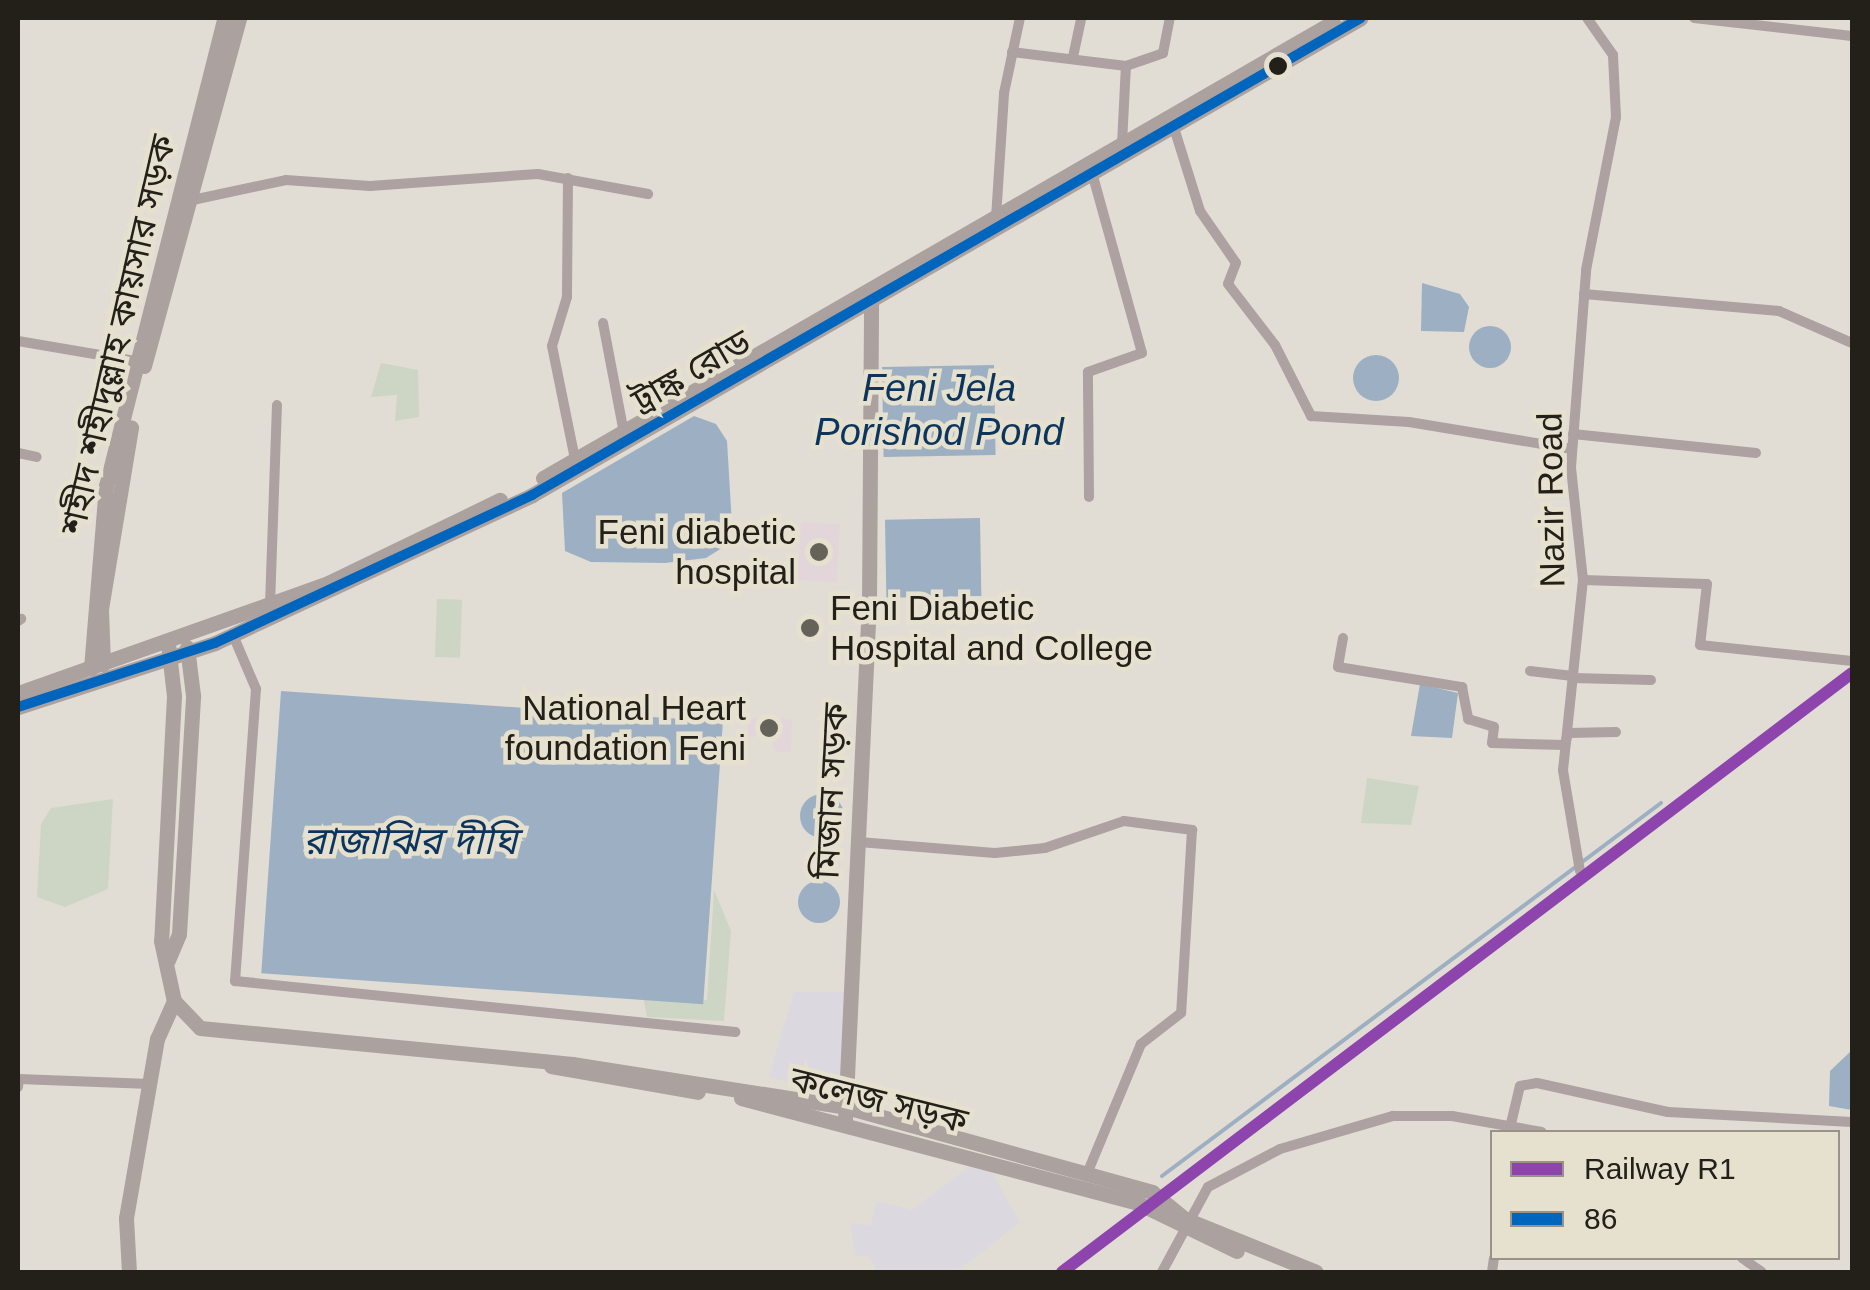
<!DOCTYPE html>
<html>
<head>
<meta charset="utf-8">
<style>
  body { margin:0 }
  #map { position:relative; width:1870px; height:1290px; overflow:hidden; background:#e1ddd4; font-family:Arial,"Noto Sans Bengali",sans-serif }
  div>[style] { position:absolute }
  .commercial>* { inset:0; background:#dcd8df }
  .medical>* { inset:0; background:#e2d6db; transform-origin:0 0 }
  .green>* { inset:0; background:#cdd6c5; transform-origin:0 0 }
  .water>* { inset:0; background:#9dafc2; transform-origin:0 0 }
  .round { border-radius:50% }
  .stream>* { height:4px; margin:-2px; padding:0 2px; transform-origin:2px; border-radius:2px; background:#9dafc2 }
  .minor>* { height:10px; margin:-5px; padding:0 5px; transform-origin:5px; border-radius:5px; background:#ada1a1 }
  .secondary>* { height:15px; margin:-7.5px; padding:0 7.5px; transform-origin:7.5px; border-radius:7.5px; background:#aba19e }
  .bus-1>* { height:10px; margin:-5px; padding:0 5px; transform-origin:5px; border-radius:5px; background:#0065bd }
  .rail-1>* { height:12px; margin:-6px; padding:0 6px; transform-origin:6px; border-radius:6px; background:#8e44ad }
  .dots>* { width:28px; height:28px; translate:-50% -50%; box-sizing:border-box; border:5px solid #e6e0cf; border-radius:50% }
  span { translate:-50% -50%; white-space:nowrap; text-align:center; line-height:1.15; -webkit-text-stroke:9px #e6e0cf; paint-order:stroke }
  .street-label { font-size:35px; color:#222019 }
  .poi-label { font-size:35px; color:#222019 }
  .right { translate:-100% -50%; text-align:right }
  .left { translate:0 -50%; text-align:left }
  .water-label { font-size:38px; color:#0c355e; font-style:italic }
  .frame { position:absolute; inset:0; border:20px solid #222019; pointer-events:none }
  .legend { position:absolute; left:1490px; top:1130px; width:350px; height:130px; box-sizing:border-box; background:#e6e0cf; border:2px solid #989386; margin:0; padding:12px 18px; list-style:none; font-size:30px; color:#222019 }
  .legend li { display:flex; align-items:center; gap:20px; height:50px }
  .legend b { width:50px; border:2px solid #989386 }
</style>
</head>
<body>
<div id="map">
  <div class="commercial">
    <i style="clip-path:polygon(794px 992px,847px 992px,840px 1095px,769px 1077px)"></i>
    <i style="clip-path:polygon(974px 1163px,989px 1168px,1020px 1222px,989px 1247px,954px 1272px,878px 1272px,868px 1255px,856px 1256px,850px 1223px,871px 1225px,877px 1201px,912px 1210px)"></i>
  </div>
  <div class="medical">
    <i style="left:801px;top:522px;width:39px;height:58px;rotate:3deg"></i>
    <i style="clip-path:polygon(748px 718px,792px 719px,791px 752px,776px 752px,769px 736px,747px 736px)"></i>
  </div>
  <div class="green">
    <i style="clip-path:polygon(381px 363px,418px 370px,419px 417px,395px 421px,397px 395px,371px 397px)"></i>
    <i style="left:437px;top:599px;width:25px;height:58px;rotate:2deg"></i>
    <i style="clip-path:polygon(1367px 778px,1419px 786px,1411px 825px,1361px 823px)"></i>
    <i style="clip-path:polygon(113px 799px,108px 889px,65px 907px,37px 897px,41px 824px,51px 808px)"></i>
    <i style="clip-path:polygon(714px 890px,731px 931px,724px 1021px,647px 1017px,643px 997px,707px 1000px)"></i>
  </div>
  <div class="water">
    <i style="clip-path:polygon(1422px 283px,1460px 294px,1469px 307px,1464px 332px,1421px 331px)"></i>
    <i class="round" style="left:1469px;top:326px;width:42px;height:42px"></i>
    <i class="round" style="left:1353px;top:355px;width:46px;height:46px"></i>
    <i style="left:994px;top:365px;width:90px;height:112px;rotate:89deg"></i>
    <i style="clip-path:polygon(694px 416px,716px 424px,727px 441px,733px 541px,706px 558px,665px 563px,591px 562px,565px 551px,562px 493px)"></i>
    <i style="left:980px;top:518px;width:78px;height:95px;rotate:89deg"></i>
    <i style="clip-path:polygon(1420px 684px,1458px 693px,1452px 738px,1411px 736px)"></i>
    <i style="left:281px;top:691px;width:443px;height:283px;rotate:4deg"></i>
    <i class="round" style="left:800px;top:794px;width:44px;height:44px"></i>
    <i class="round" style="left:798px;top:881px;width:42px;height:42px"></i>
    <i style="clip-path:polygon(1852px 1050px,1852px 1110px,1829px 1106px,1830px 1071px)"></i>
  </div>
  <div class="stream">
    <i style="left:1162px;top:1176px;width:623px;rotate:-36.78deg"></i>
  </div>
  <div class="minor">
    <i style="left:1694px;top:18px;width:159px;rotate:6.5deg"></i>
    <i style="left:1012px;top:52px;width:115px;rotate:7deg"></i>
    <i style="left:1126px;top:66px;width:39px;rotate:-19deg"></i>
    <i style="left:1163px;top:53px;width:36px;rotate:-79deg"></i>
    <i style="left:1073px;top:57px;width:40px;rotate:-78deg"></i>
    <i style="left:1175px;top:131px;width:84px;rotate:72.6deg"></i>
    <i style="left:1200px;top:211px;width:63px;rotate:55.3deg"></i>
    <i style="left:1236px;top:263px;width:22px;rotate:111deg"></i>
    <i style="left:1228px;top:284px;width:77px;rotate:52.4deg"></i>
    <i style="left:1275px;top:345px;width:80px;rotate:63.1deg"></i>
    <i style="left:1311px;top:416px;width:98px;rotate:3.5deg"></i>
    <i style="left:1409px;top:422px;width:165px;rotate:9.4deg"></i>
    <i style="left:1122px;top:144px;width:78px;rotate:-87.1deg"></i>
    <i style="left:568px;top:178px;width:119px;rotate:90.5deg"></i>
    <i style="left:567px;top:297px;width:51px;rotate:107deg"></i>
    <i style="left:552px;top:346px;width:115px;rotate:78.5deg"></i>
    <i style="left:188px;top:201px;width:100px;rotate:-12.1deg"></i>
    <i style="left:286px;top:180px;width:84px;rotate:4.1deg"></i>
    <i style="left:370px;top:186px;width:168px;rotate:-4.1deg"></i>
    <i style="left:538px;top:174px;width:112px;rotate:10.3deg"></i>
    <i style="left:996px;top:218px;width:125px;rotate:-86.3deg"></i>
    <i style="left:1004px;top:93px;width:77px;rotate:-78deg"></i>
    <i style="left:1584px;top:294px;width:196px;rotate:5deg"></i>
    <i style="left:1779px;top:311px;width:80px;rotate:23.7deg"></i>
    <i style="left:603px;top:323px;width:107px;rotate:79.2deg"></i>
    <i style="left:18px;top:341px;width:119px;rotate:9.7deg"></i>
    <i style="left:1573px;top:434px;width:184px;rotate:5.9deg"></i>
    <i style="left:18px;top:453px;width:19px;rotate:12deg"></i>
    <i style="left:1089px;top:497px;width:125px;rotate:-90.5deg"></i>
    <i style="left:1088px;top:372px;width:57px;rotate:-19.4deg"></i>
    <i style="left:1142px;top:353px;width:184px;rotate:-105.5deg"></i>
    <i style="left:1583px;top:580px;width:124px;rotate:1.8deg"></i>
    <i style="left:1707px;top:584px;width:61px;rotate:96.5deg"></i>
    <i style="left:1700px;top:645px;width:153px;rotate:6deg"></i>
    <i style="left:270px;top:605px;width:200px;rotate:-88deg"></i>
    <i style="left:18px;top:621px;width:4px;rotate:-34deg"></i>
    <i style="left:233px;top:635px;width:59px;rotate:66.9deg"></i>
    <i style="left:256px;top:689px;width:293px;rotate:94.1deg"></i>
    <i style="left:235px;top:981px;width:503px;rotate:5.82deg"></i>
    <i style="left:1343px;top:638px;width:29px;rotate:100deg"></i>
    <i style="left:1338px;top:667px;width:126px;rotate:9.2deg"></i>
    <i style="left:1462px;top:687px;width:33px;rotate:79deg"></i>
    <i style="left:1468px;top:719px;width:27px;rotate:17deg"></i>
    <i style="left:1494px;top:727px;width:16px;rotate:97deg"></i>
    <i style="left:1492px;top:743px;width:73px;rotate:1.6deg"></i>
    <i style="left:1565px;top:745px;width:12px;rotate:-76deg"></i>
    <i style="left:1568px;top:733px;width:48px;rotate:-1.2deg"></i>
    <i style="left:1530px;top:671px;width:43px;rotate:6.6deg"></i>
    <i style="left:1573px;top:678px;width:78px;rotate:1.5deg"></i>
    <i style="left:859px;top:842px;width:136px;rotate:4.6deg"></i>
    <i style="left:995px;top:853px;width:50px;rotate:-5.7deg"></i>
    <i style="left:1045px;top:848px;width:83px;rotate:-18.9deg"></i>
    <i style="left:1124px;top:821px;width:69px;rotate:7.5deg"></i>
    <i style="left:1192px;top:830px;width:183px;rotate:93.4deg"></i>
    <i style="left:1181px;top:1013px;width:51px;rotate:142.2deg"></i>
    <i style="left:1141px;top:1044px;width:141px;rotate:112.6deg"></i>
    <i style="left:1580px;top:871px;width:102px;rotate:-99.6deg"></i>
    <i style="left:1563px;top:770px;width:191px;rotate:-84deg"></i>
    <i style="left:1583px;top:580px;width:114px;rotate:-96.1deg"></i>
    <i style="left:1571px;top:467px;width:198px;rotate:-85.6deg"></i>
    <i style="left:1586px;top:270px;width:156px;rotate:-78.9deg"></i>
    <i style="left:1616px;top:117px;width:62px;rotate:-92.8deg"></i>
    <i style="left:1613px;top:55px;width:45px;rotate:-125.1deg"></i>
    <i style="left:18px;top:1087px;width:8px;rotate:-83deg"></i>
    <i style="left:19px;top:1079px;width:131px;rotate:2.2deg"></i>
    <i style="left:1509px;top:1132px;width:47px;rotate:-76.6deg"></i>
    <i style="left:1520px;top:1086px;width:17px;rotate:-10deg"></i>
    <i style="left:1537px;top:1083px;width:134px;rotate:12.5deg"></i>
    <i style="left:1668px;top:1112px;width:184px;rotate:3.1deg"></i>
    <i style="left:1742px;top:1258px;width:24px;rotate:35deg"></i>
    <i style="left:1162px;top:1272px;width:97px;rotate:-61.6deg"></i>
    <i style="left:1208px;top:1187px;width:81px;rotate:-27.8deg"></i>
    <i style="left:1280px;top:1149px;width:118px;rotate:-16.3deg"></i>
    <i style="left:1393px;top:1116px;width:59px"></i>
    <i style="left:1452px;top:1116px;width:91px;rotate:10.1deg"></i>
    <i style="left:1492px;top:1272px;width:14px;rotate:-82deg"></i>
  </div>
  <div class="secondary">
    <i style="left:144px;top:366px;width:361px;rotate:-74.7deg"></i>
    <i style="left:543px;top:478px;width:912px;rotate:-29.99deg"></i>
    <i style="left:168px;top:644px;width:52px;rotate:83.4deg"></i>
    <i style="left:174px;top:696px;width:245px;rotate:93deg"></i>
    <i style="left:161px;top:941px;width:61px;rotate:77.8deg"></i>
    <i style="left:174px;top:1001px;width:37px;rotate:46deg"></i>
    <i style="left:200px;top:1028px;width:374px;rotate:5.5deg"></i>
    <i style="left:572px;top:1064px;width:277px;rotate:8.9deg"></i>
    <i style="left:846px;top:1107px;width:318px;rotate:15.5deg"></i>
    <i style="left:1152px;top:1192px;width:43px;rotate:39.3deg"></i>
    <i style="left:1185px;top:1219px;width:141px;rotate:22deg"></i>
    <i style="left:103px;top:664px;width:55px;rotate:-92.1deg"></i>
    <i style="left:101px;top:609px;width:184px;rotate:-80.6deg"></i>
    <i style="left:91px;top:668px;width:183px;rotate:-85.3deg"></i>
    <i style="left:106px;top:486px;width:483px;rotate:-75.8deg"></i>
    <i style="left:18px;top:693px;width:329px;rotate:-19.5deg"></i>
    <i style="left:328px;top:583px;width:191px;rotate:-25.8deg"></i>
    <i style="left:18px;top:707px;width:207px;rotate:-18deg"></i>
    <i style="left:215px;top:643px;width:350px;rotate:-25deg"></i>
    <i style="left:532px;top:495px;width:956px;rotate:-29.92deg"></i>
    <i style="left:168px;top:960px;width:28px;rotate:-67deg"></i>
    <i style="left:179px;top:934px;width:239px;rotate:-86.6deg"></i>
    <i style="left:193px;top:695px;width:48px;rotate:-97.1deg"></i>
    <i style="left:551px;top:1066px;width:149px;rotate:10deg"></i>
    <i style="left:741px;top:1098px;width:408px;rotate:14.8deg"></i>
    <i style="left:1136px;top:1202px;width:112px;rotate:25.9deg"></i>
    <i style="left:845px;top:1120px;width:520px;rotate:-87.35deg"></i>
    <i style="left:869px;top:601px;width:307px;rotate:-89.6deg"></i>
    <i style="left:129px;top:1272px;width:54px;rotate:-93.2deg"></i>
    <i style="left:126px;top:1218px;width:182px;rotate:-80.2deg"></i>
    <i style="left:157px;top:1039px;width:42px;rotate:-65.9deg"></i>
  </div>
  <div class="bus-1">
    <i style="left:18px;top:707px;width:207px;rotate:-18deg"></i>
    <i style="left:215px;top:643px;width:350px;rotate:-25deg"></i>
    <i style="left:532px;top:495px;width:956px;rotate:-29.92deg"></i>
  </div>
  <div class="rail-1">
    <i style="left:1062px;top:1272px;width:991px;rotate:-37.17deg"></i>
  </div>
  <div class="dots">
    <i style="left:1278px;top:66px;background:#222019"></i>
    <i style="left:819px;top:552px;background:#65625a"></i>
    <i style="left:810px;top:628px;background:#65625a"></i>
    <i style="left:769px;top:728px;background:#65625a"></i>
  </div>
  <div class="street-label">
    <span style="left:118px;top:335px;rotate:-77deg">শহীদ শহীদুল্লাহ কায়সার সড়ক</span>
    <span style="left:691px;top:371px;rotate:-30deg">ট্রাঙ্ক রোড</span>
    <span style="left:1551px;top:500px;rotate:-91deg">Nazir Road</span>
    <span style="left:831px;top:791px;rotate:-87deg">মিজান সড়ক</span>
    <span style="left:879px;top:1100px;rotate:14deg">কলেজ সড়ক</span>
  </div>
  <div class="poi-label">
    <span class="right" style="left:796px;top:552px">Feni diabetic<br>hospital</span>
    <span class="left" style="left:830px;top:628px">Feni Diabetic<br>Hospital and College</span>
    <span class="right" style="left:746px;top:728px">National Heart<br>foundation Feni</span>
  </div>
  <div class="water-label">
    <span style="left:939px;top:411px">Feni Jela<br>Porishod Pond</span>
    <span style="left:410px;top:842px">রাজাঝির দীঘি</span>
  </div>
  <div class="frame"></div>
  <ul class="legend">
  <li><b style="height:12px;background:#8e44ad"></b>Railway R1</li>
  <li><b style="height:12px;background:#0065bd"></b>86</li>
  </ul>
</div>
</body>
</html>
